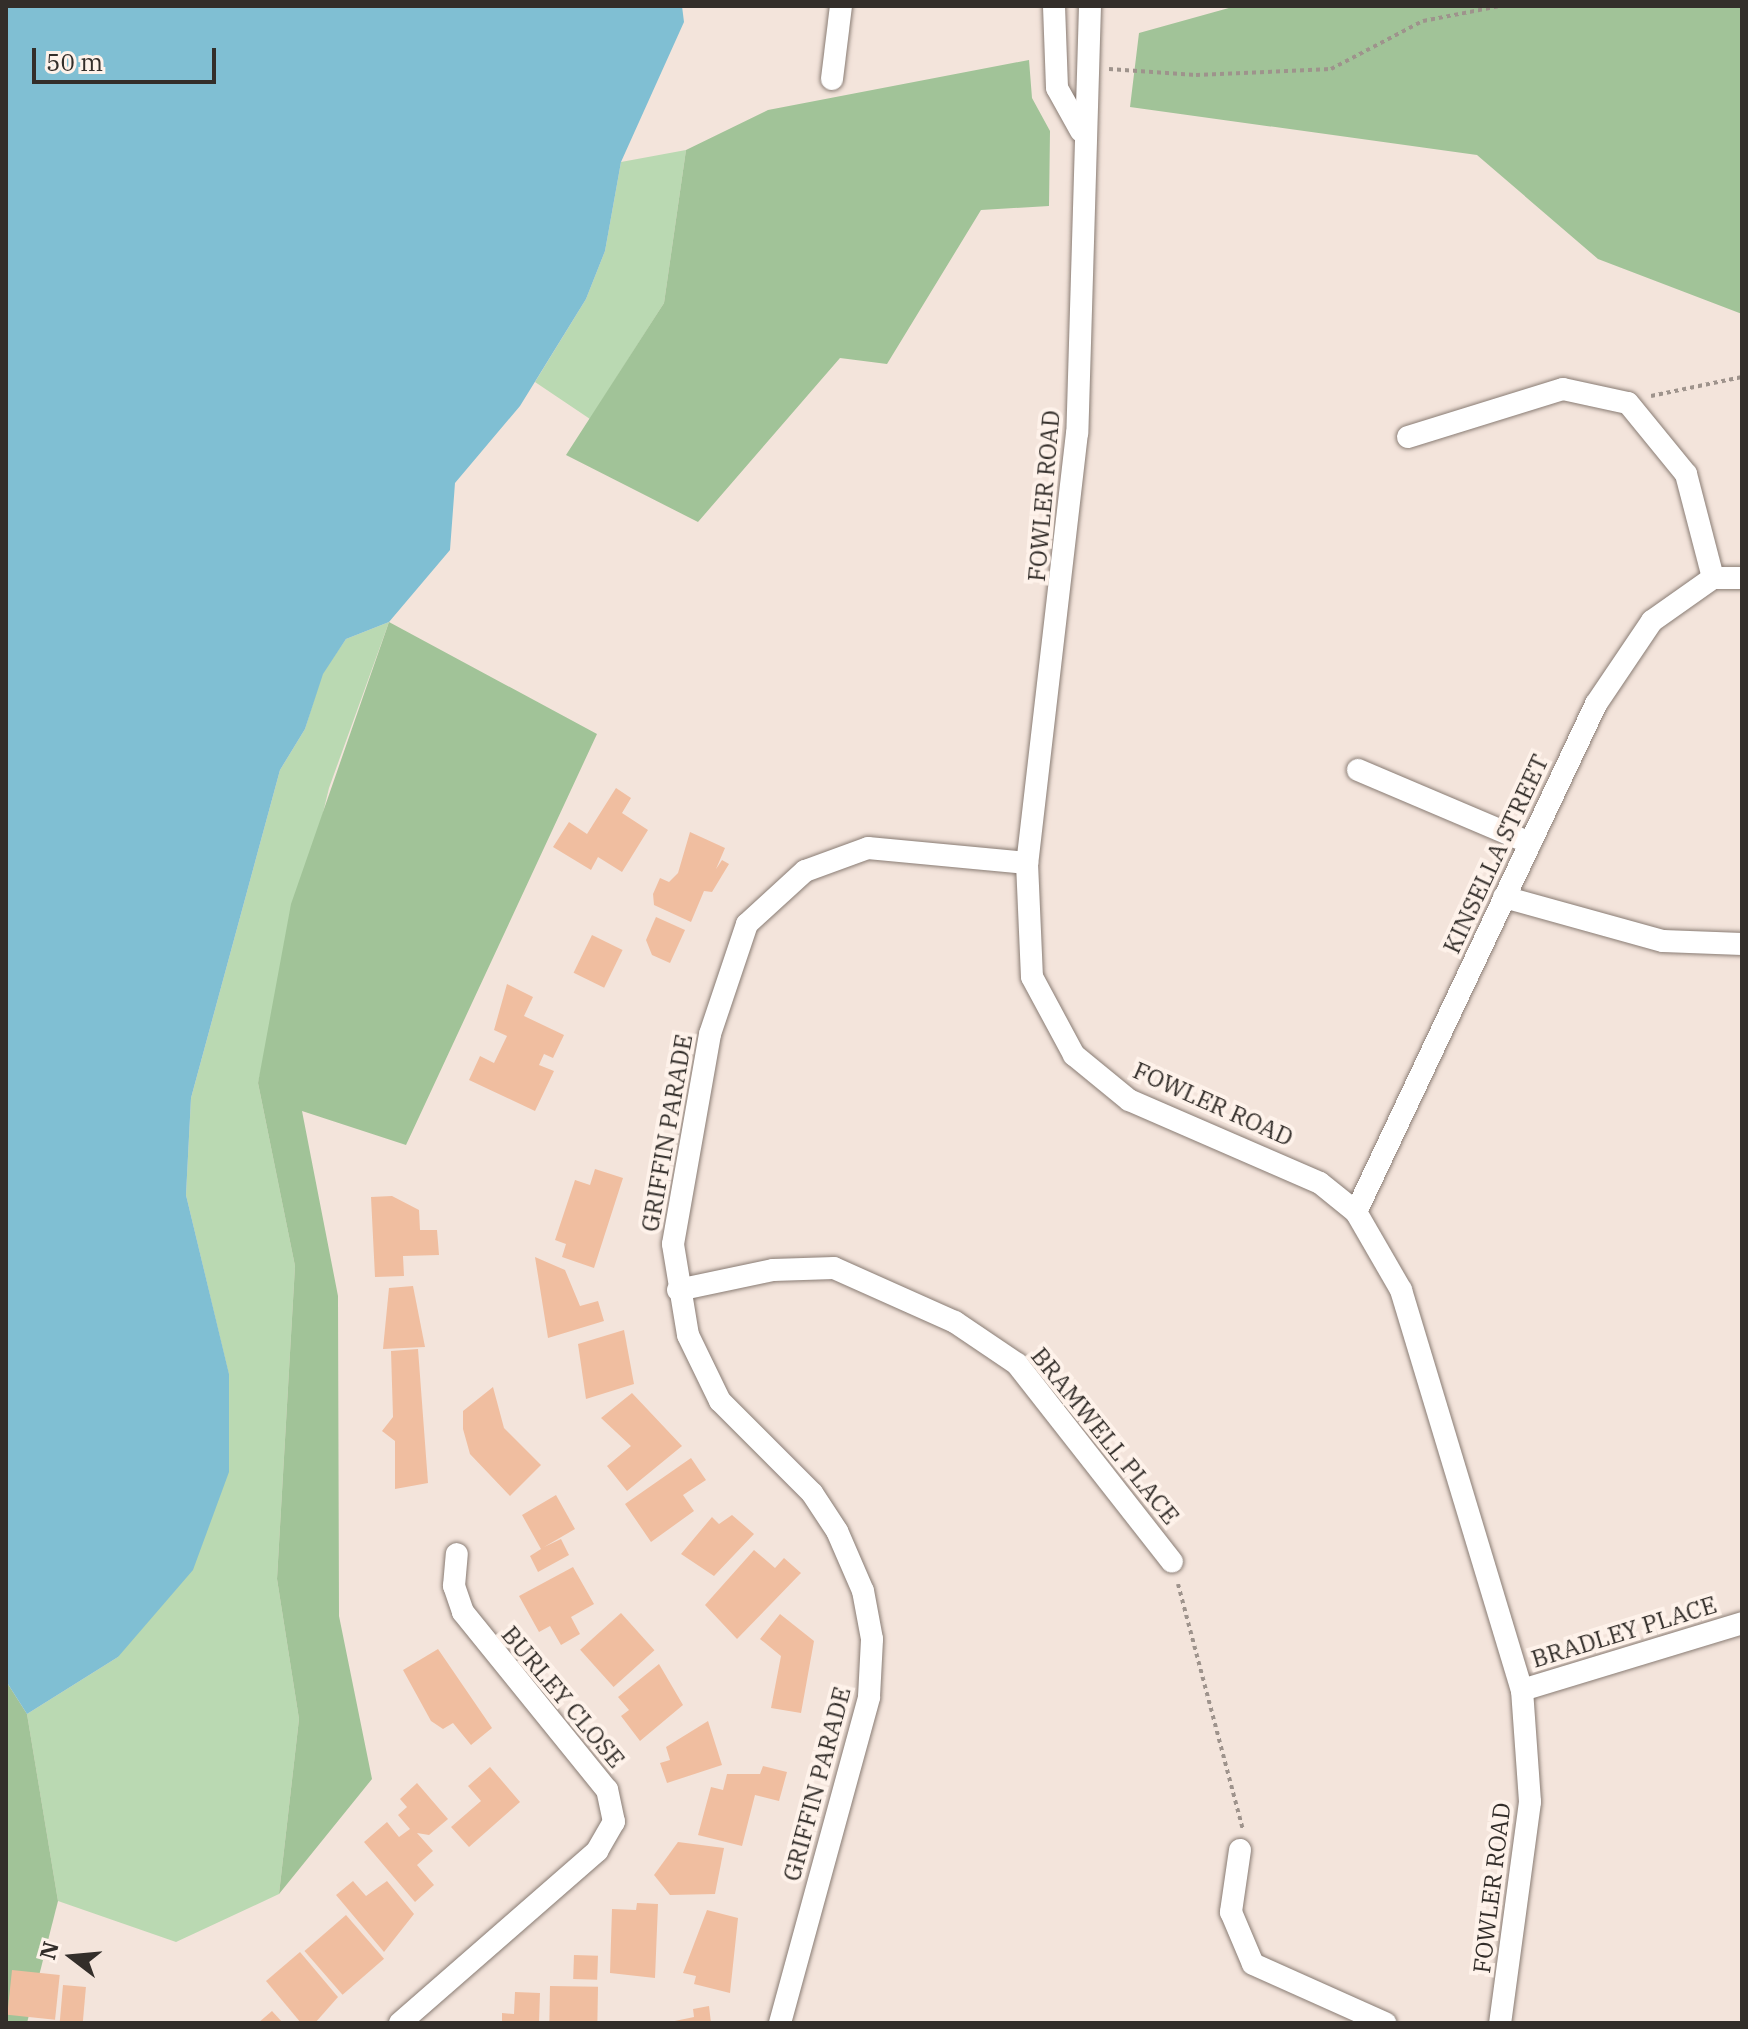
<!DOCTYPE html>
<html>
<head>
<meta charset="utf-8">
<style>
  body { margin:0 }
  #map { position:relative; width:1748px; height:2029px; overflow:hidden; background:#f3e4db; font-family:"IBM Plex Serif",serif }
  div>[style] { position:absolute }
  .green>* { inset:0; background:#bad9b2 }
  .forest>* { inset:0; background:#a1c398 }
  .water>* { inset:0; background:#80bfd3 }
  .building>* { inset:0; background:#f0bea0; transform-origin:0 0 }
  .path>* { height:4px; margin-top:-2px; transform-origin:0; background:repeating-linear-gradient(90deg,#9e938c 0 4px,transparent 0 8px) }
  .roads { filter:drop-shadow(0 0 2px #897c74) drop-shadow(0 0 2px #897c74) }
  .minor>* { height:22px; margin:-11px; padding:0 11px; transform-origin:11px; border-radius:11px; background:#fff }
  span { translate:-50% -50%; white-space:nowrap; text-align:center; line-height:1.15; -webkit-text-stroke:8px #fef2ea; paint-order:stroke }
  .street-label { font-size:24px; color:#332e2a }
  .frame { position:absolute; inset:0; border:8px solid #332e2a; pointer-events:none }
  .north { position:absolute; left:32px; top:1917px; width:80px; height:80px; -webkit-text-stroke:6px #fef2ea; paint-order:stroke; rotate:286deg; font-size:22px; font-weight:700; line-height:32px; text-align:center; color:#332e2a }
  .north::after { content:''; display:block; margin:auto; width:28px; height:36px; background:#332e2a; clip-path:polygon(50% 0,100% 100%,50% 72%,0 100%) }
  .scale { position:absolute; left:32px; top:48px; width:184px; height:36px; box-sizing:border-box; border:4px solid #332e2a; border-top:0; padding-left:10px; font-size:24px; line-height:28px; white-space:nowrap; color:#332e2a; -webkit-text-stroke:6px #fef2ea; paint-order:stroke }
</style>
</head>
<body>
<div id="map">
  <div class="green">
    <i style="clip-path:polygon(686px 150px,664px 303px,590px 419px,535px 382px,586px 299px,605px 251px,621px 162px)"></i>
    <i style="clip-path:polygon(389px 622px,329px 788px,258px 1083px,295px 1266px,277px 1579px,299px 1719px,279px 1894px,176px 1942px,58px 1901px,27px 1714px,118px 1657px,229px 1375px,186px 1195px,191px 1098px,280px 770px,305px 729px,322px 674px,346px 639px)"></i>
  </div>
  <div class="forest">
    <i style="clip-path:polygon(1236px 6px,1742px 6px,1742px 314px,1598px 259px,1477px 155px,1130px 107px,1139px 33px)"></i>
    <i style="clip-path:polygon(1029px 60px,1032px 98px,1050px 131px,1049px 206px,981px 210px,887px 364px,840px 358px,698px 522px,566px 455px,664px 303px,686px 150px,768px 110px)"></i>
    <i style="clip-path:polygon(389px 622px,597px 734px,406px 1145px,302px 1111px,338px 1296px,339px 1616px,372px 1779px,279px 1894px,299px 1719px,277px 1579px,295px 1266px,258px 1083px,291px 904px)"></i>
    <i style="clip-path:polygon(6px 1681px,27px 1714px,58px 1901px,27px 2023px,6px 2023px)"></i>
  </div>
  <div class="water">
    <i style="clip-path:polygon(6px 6px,682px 6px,684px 22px,621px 162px,605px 251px,586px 299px,520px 406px,455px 483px,450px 550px,389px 622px,346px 639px,323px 674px,305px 729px,280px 770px,191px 1098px,186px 1195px,229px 1374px,229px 1472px,193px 1570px,118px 1657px,27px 1714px,6px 1681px)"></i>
  </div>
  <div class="building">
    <i style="clip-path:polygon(616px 788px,631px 798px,622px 813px,648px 830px,622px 872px,598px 857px,591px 870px,553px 847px,569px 822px,587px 834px)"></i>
    <i style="clip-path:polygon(690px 832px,725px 848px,716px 869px,722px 860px,729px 864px,712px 892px,704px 891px,691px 922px,654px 905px,653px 894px,660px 878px,669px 882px,678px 873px)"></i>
    <i style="clip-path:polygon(656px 917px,685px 930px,670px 963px,652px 955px,646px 940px)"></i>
    <i style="left:592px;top:935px;width:34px;height:42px;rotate:26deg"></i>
    <i style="clip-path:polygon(507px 984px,533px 997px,524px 1016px,564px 1035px,553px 1058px,544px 1054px,539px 1065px,554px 1071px,535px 1111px,469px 1080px,480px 1056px,494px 1063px,507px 1036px,494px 1030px)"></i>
    <i style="clip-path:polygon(595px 1169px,623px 1178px,594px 1268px,562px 1257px,566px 1244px,555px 1240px,575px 1180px,590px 1185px)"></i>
    <i style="clip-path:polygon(392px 1196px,419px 1210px,420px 1230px,437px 1230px,439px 1255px,403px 1256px,404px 1276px,375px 1277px,371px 1197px)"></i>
    <i style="clip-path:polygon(535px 1257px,565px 1270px,580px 1306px,598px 1301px,604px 1321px,548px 1338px)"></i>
    <i style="clip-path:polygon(413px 1286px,425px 1347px,383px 1349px,389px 1288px)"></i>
    <i style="clip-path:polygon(624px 1330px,634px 1384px,586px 1399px,578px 1344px)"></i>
    <i style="clip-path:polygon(418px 1349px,428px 1483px,395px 1489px,395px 1441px,382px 1431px,393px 1417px,391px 1351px)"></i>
    <i style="clip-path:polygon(493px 1387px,504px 1428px,541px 1465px,510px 1496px,470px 1454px,463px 1429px,463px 1411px)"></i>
    <i style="clip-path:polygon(632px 1393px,682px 1446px,627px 1491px,607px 1466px,631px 1446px,601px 1418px)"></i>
    <i style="clip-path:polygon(691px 1458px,706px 1480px,683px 1495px,694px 1511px,651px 1542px,625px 1504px)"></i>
    <i style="clip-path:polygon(556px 1495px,575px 1529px,544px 1547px,561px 1539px,569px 1555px,538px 1572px,530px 1556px,541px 1549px,522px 1515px)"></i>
    <i style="clip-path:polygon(732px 1515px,754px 1534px,714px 1576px,681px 1554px,712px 1517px,719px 1524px)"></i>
    <i style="clip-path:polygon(754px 1550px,775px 1568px,784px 1558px,801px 1573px,737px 1639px,705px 1605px)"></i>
    <i style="clip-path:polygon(573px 1567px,594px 1604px,571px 1617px,580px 1634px,561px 1645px,550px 1626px,539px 1632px,519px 1596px)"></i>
    <i style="left:621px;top:1613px;width:50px;height:55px;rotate:48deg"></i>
    <i style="clip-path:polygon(780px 1614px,814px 1641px,801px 1713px,771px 1708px,781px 1656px,760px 1639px)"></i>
    <i style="clip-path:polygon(438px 1649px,492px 1728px,471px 1745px,453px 1723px,443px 1729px,431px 1721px,403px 1670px)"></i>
    <i style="clip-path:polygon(659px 1664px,683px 1705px,640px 1741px,621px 1716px,629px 1710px,618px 1697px)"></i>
    <i style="clip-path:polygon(708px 1721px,722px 1765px,667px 1783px,660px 1763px,670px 1760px,666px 1747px)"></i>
    <i style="clip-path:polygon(763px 1766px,787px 1772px,779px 1801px,755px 1795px,742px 1846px,698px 1835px,711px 1787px,723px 1790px,727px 1774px,760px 1774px)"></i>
    <i style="clip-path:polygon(490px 1767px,520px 1802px,469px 1847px,451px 1827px,481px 1801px,468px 1786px)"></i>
    <i style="clip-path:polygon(417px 1783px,448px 1819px,429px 1835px,417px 1833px,433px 1851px,417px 1865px,434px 1885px,415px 1902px,364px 1842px,387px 1822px,399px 1837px,410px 1829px,398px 1815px,407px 1807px,400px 1799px)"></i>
    <i style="clip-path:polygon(678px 1842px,724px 1848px,715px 1894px,670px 1895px,654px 1875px)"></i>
    <i style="clip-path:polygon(353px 1881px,366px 1896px,387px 1881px,414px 1914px,384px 1952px,336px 1895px)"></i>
    <i style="clip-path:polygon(637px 1903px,658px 1904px,655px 1978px,610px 1973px,612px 1909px,636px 1910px)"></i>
    <i style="clip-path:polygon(707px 1910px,738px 1918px,730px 1993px,694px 1984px,696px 1976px,683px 1973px)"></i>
    <i style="left:346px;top:1915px;width:58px;height:55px;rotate:49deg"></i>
    <i style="clip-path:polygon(300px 1952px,338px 1997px,315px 2023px,301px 2023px,266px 1981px)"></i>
    <i style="left:574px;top:1955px;width:24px;height:24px;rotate:2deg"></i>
    <i style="left:12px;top:1970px;width:48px;height:45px;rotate:6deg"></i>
    <i style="left:63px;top:1985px;width:23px;height:38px;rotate:5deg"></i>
    <i style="left:550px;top:1986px;width:48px;height:37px;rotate:1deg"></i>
    <i style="clip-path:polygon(515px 1992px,540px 1993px,539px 2023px,502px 2023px,502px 2013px,514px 2014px)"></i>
    <i style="clip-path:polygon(709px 2006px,711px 2023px,665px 2023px,694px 2017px,693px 2009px)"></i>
    <i style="clip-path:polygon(272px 2011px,283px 2023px,258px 2023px)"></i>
  </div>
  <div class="path">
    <i style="left:1109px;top:69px;width:87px;rotate:3.9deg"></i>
    <i style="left:1196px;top:75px;width:135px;rotate:-2.5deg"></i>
    <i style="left:1331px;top:69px;width:104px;rotate:-27.6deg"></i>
    <i style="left:1423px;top:21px;width:78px;rotate:-11deg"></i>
    <i style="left:1651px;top:396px;width:93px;rotate:-11.8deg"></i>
    <i style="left:1178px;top:1584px;width:254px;rotate:75.2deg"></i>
  </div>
  <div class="roads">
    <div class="minor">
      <i style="left:1054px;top:6px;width:82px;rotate:87.9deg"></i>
      <i style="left:1057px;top:88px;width:49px;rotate:60.8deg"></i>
      <i style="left:1090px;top:6px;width:427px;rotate:91.7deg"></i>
      <i style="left:1077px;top:433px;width:433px;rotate:96.6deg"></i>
      <i style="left:1027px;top:863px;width:114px;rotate:87.5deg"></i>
      <i style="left:1032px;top:977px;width:89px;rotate:61.7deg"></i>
      <i style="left:1074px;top:1055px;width:71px;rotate:39.3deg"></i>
      <i style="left:1129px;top:1100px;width:208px;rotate:23.5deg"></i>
      <i style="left:1320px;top:1183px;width:46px;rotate:38.9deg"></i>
      <i style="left:1356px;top:1212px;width:90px;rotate:60deg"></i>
      <i style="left:1401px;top:1290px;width:418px;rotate:73.2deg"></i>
      <i style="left:1522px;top:1690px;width:112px;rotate:85.9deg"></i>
      <i style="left:1530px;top:1802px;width:223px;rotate:97.7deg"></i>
      <i style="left:832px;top:79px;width:74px;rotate:-83deg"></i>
      <i style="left:1408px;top:437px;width:162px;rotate:-17.2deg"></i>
      <i style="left:1563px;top:389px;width:66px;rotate:12.2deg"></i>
      <i style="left:1628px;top:403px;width:92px;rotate:50.8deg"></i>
      <i style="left:1686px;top:474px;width:107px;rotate:75.4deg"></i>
      <i style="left:1358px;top:770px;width:187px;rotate:23deg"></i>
      <i style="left:1504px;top:897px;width:165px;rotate:15.5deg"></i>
      <i style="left:1663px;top:941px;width:79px;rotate:2.2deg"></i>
      <i style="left:1356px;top:1212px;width:562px;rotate:-64.71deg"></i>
      <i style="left:1596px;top:704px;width:100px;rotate:-56deg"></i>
      <i style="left:1652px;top:621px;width:75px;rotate:-35.2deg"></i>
      <i style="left:1713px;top:578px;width:29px"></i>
      <i style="left:678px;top:1290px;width:97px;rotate:-11.9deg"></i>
      <i style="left:773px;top:1270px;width:61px;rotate:-1.9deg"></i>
      <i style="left:834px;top:1268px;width:133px;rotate:24.1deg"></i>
      <i style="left:955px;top:1322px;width:75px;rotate:34.1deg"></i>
      <i style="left:1017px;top:1364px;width:251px;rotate:51.9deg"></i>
      <i style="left:1522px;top:1690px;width:230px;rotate:-16.9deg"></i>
      <i style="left:1240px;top:1850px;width:63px;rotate:98.3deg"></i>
      <i style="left:1231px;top:1912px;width:56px;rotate:67.1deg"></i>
      <i style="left:1253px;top:1964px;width:145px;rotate:24.1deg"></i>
      <i style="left:400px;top:2023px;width:262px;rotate:-41.1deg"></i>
      <i style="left:597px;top:1851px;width:34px;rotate:-60deg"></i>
      <i style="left:614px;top:1822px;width:33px;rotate:-102deg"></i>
      <i style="left:607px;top:1790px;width:229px;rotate:-129deg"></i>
      <i style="left:463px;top:1612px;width:28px;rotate:-109deg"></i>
      <i style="left:454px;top:1586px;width:32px;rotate:-85deg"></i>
      <i style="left:780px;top:2023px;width:338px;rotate:-74.7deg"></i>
      <i style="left:869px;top:1697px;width:58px;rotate:-87deg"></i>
      <i style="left:872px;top:1639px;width:49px;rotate:-100.6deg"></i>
      <i style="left:863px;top:1591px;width:65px;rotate:-113.4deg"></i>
      <i style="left:837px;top:1531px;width:45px;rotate:-123.3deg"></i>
      <i style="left:812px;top:1493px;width:130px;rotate:-135deg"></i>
      <i style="left:720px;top:1401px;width:73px;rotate:-115.9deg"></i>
      <i style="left:688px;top:1335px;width:92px;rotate:-99.4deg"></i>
      <i style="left:673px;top:1244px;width:213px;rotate:-80deg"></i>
      <i style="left:710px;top:1034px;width:116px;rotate:-71.4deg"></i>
      <i style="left:747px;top:924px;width:79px;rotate:-42.4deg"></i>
      <i style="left:805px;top:871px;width:67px;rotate:-20.1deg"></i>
      <i style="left:868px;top:848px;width:160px;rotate:5.4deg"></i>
    </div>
  </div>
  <div class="street-label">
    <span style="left:1044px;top:496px;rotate:-85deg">FOWLER ROAD</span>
    <span style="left:1496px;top:854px;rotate:-65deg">KINSELLA STREET</span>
    <span style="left:1213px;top:1104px;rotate:24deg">FOWLER ROAD</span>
    <span style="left:667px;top:1133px;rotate:-80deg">GRIFFIN PARADE</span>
    <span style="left:1105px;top:1436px;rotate:51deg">BRAMWELL PLACE</span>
    <span style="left:1624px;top:1632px;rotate:-17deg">BRADLEY PLACE</span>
    <span style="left:563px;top:1697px;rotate:50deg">BURLEY CLOSE</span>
    <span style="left:817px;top:1784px;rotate:-75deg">GRIFFIN PARADE</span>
    <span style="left:1492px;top:1888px;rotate:-83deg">FOWLER ROAD</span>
  </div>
  <div class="frame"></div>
  <div class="north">N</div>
  <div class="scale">50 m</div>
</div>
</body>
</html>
